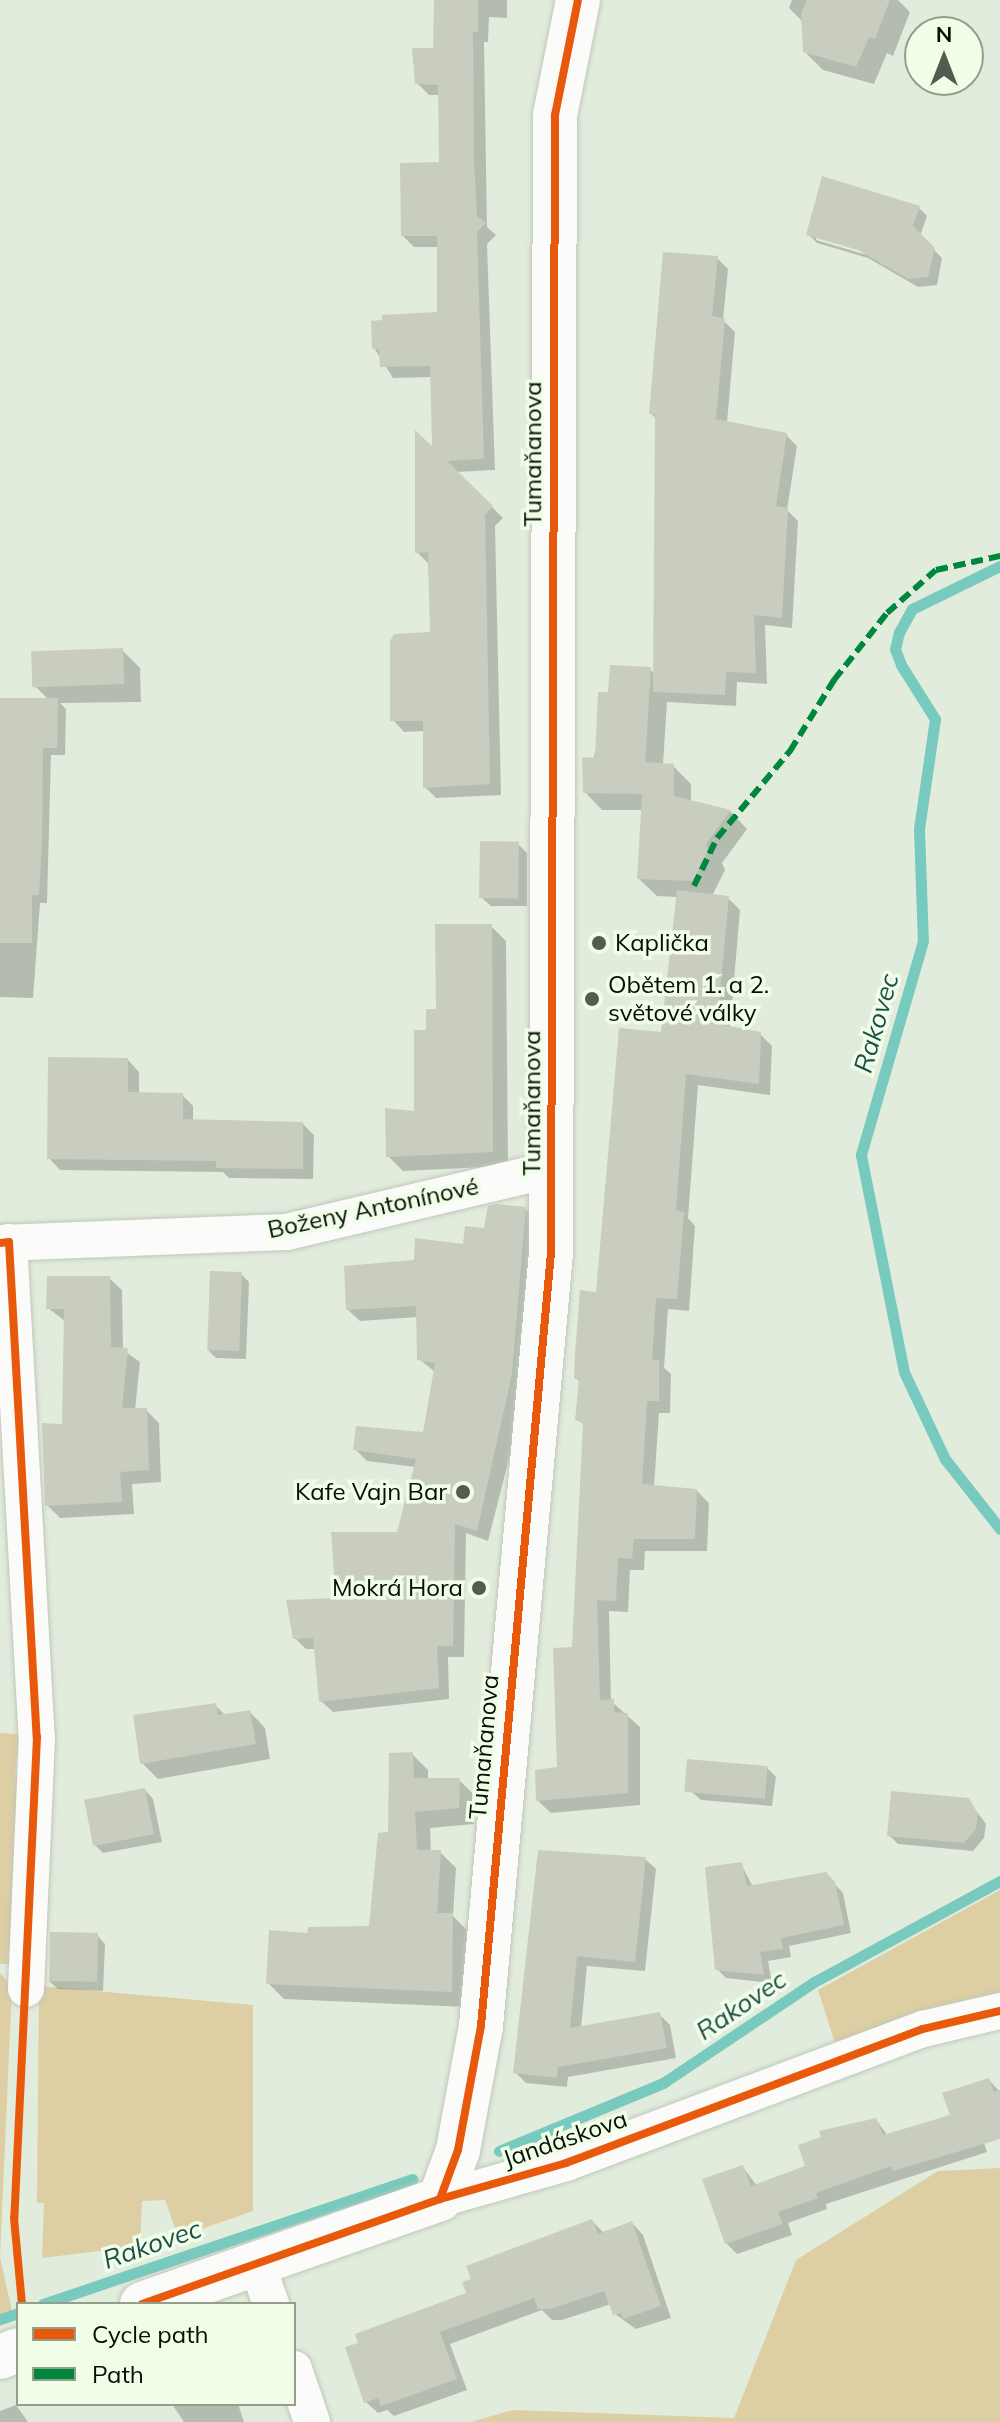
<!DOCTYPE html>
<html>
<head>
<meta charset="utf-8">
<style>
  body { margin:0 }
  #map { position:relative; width:1000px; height:2422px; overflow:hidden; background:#e2ecdc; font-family:Mulish,sans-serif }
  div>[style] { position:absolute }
  .green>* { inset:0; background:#decea3 }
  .shadow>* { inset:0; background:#0003 }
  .stream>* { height:11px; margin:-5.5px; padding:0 5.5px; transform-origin:5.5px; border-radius:5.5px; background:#78c9be }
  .building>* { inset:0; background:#c9cdc0; transform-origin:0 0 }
  .roads { filter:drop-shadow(0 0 2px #bfc7bb) drop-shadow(0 0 2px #bfc7bb) }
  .minor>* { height:36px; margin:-18px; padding:0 18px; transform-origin:18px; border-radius:18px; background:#fbfcfa }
  .tertiary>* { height:44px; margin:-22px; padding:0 22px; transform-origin:22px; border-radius:22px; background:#fbfcfa }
  .quiet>* { height:6px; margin-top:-3px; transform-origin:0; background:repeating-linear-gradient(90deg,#00873e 0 12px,transparent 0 18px) }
  .cycleway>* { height:8px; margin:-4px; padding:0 4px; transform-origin:4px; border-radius:4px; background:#e8590c }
  .dots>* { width:22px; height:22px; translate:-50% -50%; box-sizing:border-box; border:4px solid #f0fee8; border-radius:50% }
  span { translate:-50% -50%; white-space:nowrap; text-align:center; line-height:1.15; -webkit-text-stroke:7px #f0fee8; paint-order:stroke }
  .street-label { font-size:24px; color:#080e05 }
  .poi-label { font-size:24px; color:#080e05 }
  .left { translate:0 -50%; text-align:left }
  .right { translate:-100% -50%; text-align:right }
  .water-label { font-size:26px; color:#1e4e4b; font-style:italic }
  .legend { position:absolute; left:16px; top:2302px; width:280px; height:104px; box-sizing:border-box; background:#f0fee8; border:2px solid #939e8d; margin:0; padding:10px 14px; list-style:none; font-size:24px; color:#080e05 }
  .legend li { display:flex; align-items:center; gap:16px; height:40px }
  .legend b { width:40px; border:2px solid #939e8d }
  .north { position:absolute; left:904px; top:16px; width:80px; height:80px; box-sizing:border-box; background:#f0fee8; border:2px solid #939e8d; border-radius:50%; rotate:0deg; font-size:22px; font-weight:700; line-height:32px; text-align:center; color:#080e05 }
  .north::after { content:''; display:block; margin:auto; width:28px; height:36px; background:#545c50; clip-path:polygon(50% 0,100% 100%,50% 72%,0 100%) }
</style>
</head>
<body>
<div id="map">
  <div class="green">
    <i style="clip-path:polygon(0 1733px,19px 1734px,15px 1775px,22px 1776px,13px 1964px,0 1964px)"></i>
    <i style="clip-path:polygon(1000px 1890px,1000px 1997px,836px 2046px,818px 1990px)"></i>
    <i style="clip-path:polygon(0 1973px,12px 1987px,0 2257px,14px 2320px,0 2326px)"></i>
    <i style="clip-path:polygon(39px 1986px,253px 2005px,253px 2211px,178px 2237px,165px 2200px,142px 2201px,140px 2246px,42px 2258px,44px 2203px,37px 2203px)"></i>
    <i style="clip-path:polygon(1000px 2168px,1000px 2422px,471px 2422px,513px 2410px,734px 2418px,796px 2260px,938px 2171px)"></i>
  </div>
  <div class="shadow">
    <i style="clip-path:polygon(436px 0,507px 0,507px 18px,489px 17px,488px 42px,484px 42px,487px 227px,496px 235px,487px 244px,495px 470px,456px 472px,503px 518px,495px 526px,501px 795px,436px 798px,425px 787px,425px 731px,404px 732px,393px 720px,432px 634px,428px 563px,417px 552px,434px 451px,432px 377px,393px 378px,374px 348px,439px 314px,439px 247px,414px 247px,403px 236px,441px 164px,440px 95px,429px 95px,417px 83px,435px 50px)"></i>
    <i style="clip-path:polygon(792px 0,898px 0,910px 12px,893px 56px,887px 53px,874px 84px,823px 70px,805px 52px,804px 23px,789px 8px)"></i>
    <i style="clip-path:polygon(evenodd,919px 208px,927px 216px,920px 236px,942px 258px,937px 285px,918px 287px,868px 258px,817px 243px,808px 234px,919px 208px,816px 236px,868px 251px,867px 255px,816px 240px,816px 236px)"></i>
    <i style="clip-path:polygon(717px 258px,728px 269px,723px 320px,735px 332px,727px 423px,786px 435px,797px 446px,787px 510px,798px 521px,792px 628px,765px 625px,767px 684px,737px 682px,736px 706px,667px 702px,663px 765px,673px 766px,691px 784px,691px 802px,730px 811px,747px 829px,722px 863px,725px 870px,712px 896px,728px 898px,740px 910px,730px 1028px,760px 1034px,772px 1046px,770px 1095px,698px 1085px,688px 1218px,695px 1226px,689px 1311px,668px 1309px,664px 1368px,671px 1374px,670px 1413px,659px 1413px,654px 1487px,696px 1490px,709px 1503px,707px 1551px,645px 1551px,644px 1570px,630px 1570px,628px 1612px,609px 1611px,611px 1701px,640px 1727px,640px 1805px,551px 1813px,538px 1801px,559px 1768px,574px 1649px,585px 1426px,577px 1419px,581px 1383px,576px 1378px,663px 1034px,678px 897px,657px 896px,639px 879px,643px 810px,602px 810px,585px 792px,610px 694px,650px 669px,655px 674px,657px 420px,651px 413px)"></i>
    <i style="clip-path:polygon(122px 650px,140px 668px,141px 702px,60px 703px,66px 709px,65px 755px,51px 755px,47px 903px,40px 903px,33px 998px,0 997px,0 700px,49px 700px,34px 685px)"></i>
    <i style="clip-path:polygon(518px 844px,527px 853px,527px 906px,491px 906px,482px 898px)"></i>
    <i style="clip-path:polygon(491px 926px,506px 941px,508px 1166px,403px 1171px,388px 1156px,416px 1113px,428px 1032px)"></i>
    <i style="clip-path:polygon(128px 1060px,139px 1072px,139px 1094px,182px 1095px,193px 1106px,193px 1121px,303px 1124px,314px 1135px,313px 1179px,229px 1178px,223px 1172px,60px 1170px,49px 1158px)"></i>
    <i style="clip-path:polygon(525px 1209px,537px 1220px,513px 1443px,488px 1541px,466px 1533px,464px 1657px,448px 1657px,449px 1699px,333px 1712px,321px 1701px,316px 1649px,306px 1649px,295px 1638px,398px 1534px,416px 1467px,367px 1461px,355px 1449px,425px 1434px,435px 1372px,419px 1359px,418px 1317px,360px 1321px,348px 1310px,416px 1262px,465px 1246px)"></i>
    <i style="clip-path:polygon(241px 1274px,249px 1282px,246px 1359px,216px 1358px,208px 1350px)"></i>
    <i style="clip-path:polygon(109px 1278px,122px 1290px,123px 1350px,140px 1362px,135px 1410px,146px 1410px,159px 1423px,161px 1482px,132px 1484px,134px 1514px,60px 1518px,47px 1505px,64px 1426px,65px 1321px,48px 1308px)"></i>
    <i style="clip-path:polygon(215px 1705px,226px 1716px,250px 1712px,265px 1728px,270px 1759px,158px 1779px,142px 1763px)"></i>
    <i style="clip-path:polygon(412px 1754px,428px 1770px,428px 1780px,459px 1780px,475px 1796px,474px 1824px,430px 1828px,431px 1852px,440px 1852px,456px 1868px,453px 1916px,468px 1931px,467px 2007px,284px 1999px,269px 1984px,309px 1935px,371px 1928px)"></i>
    <i style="clip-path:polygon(767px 1768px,776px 1777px,772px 1806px,701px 1800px,692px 1792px)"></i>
    <i style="clip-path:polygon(145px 1790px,153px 1799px,162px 1842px,103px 1853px,94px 1844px)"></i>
    <i style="clip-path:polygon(968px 1800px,986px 1824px,984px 1838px,973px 1851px,898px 1844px,889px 1835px)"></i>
    <i style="clip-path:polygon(540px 1852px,645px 1859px,656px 1869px,645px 1971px,587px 1966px,581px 2028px,659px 2014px,670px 2025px,676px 2058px,568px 2077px,567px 2087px,526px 2083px,515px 2072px)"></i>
    <i style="clip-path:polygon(741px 1864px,753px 1887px,825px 1874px,843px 1893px,851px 1933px,789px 1946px,791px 1957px,768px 1961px,772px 1983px,726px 1978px,717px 1969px)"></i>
    <i style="clip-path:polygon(97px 1935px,105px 1944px,103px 1991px,58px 1989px,49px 1981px)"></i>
    <i style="clip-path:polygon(989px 2080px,1000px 2092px,1000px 2138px,984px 2143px,987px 2152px,826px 2204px,827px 2209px,788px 2223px,792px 2235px,737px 2254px,726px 2243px,743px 2167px,757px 2186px,808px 2167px,876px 2120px,888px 2136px,953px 2116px)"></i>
    <i style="clip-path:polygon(592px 2221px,603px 2232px,632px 2223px,643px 2235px,671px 2318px,636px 2329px,615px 2314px,611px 2304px,562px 2320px,552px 2320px,542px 2310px,450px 2344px,467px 2390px,394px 2416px,387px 2410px,378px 2413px,366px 2402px,468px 2294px)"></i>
    <i style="clip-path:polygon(172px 2404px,238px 2404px,244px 2422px,184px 2422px)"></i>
    <i style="clip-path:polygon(16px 2405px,28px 2422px,0 2422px,0 2411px)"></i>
  </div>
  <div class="stream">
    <i style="left:1000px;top:566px;width:98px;rotate:154deg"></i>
    <i style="left:912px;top:609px;width:26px;rotate:119deg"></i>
    <i style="left:899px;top:632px;width:17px;rotate:103deg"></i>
    <i style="left:895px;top:649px;width:17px;rotate:69deg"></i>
    <i style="left:901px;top:665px;width:64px;rotate:57.8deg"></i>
    <i style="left:935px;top:719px;width:111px;rotate:98.3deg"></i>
    <i style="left:919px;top:829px;width:112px;rotate:88deg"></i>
    <i style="left:923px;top:941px;width:223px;rotate:106.2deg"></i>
    <i style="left:861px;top:1155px;width:221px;rotate:78.8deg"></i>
    <i style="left:904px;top:1372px;width:96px;rotate:64.8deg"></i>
    <i style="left:945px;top:1459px;width:89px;rotate:51.8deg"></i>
    <i style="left:499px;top:2151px;width:178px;rotate:-22.5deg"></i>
    <i style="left:663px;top:2083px;width:182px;rotate:-33.8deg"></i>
    <i style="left:814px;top:1982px;width:212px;rotate:-28.5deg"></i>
    <i style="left:43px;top:2304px;width:390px;rotate:-18.7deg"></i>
    <i style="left:0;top:2319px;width:19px;rotate:-18deg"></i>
  </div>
  <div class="building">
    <i style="clip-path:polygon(434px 0,478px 0,478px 32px,473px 32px,474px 161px,477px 216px,486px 223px,477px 232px,484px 459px,447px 461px,493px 506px,485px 515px,490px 784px,423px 788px,423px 721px,390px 721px,390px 641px,394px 634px,430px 632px,428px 552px,415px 553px,415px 430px,432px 446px,430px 366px,380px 367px,379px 349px,372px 349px,371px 321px,382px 320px,382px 315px,437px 312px,437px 236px,401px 236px,400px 163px,439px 162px,438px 85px,415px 84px,412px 48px,433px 48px)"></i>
    <i style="clip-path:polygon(807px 0,890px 0,875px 39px,869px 37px,856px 67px,803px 52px,801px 14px)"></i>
    <i style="clip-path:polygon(822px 176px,920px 206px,913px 226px,935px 248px,928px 277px,908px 279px,858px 250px,806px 235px)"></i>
    <i style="clip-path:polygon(663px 252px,718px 256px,712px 316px,725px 319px,716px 419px,787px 433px,776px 506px,788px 508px,782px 618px,754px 615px,756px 673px,726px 672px,725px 695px,653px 692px,655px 414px,649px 414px)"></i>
    <i style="left:123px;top:648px;width:36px;height:92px;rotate:88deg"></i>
    <i style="clip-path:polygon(610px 665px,651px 667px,645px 762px,674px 764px,674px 796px,731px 810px,706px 844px,708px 851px,693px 881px,637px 879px,642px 794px,583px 793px,582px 757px,595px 758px,598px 692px,608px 692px)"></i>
    <i style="clip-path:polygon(0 698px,58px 698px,57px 748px,43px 748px,42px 844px,39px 895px,32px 895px,32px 943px,0 943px)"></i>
    <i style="left:480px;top:841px;width:39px;height:57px;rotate:1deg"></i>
    <i style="clip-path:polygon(677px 890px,729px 896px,717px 1024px,761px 1032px,759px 1084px,686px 1074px,676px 1211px,684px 1212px,677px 1299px,656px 1298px,652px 1360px,659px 1360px,659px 1401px,647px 1401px,642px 1484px,697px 1489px,695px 1539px,634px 1539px,632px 1559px,618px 1558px,616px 1601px,597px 1600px,600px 1700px,614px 1699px,614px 1712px,628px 1713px,628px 1793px,536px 1801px,535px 1770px,557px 1767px,553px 1648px,572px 1647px,583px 1423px,575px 1420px,579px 1379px,574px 1379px,575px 1354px,580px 1290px,596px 1292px,619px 1028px,661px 1032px)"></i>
    <i style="clip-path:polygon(435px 924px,492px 924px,493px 1152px,386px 1157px,385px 1108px,414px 1111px,414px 1030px,426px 1030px,426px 1009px,436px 1009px)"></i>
    <i style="clip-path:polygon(48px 1057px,128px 1058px,128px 1092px,183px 1093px,183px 1119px,303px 1122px,303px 1169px,216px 1168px,216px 1161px,47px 1159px)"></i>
    <i style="clip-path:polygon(496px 1204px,526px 1207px,512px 1374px,477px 1531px,455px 1524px,453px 1646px,437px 1646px,439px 1688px,319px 1702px,313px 1638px,293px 1639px,286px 1600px,336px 1598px,331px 1532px,397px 1532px,416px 1459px,353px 1450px,356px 1426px,423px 1432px,435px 1363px,417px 1360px,416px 1306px,346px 1310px,344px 1266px,414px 1260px,415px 1238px,463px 1244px,465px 1226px,484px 1228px,488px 1206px)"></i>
    <i style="left:210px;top:1271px;width:32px;height:79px;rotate:2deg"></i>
    <i style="clip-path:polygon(47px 1276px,110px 1276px,111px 1347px,128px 1348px,122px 1408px,147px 1408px,149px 1470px,120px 1472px,122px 1502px,45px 1506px,42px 1423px,62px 1424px,64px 1309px,46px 1309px)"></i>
    <i style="clip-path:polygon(216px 1703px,218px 1715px,250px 1710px,256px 1744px,140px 1764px,133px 1715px)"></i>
    <i style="clip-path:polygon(413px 1752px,414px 1778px,460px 1778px,459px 1808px,415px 1812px,417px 1850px,441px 1850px,437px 1913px,453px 1913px,452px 1992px,266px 1984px,269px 1930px,307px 1933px,308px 1927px,369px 1926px,378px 1833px,388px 1832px,389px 1753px)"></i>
    <i style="left:687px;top:1759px;width:81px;height:33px;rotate:5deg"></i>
    <i style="left:145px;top:1788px;width:47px;height:62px;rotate:79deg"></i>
    <i style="clip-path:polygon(891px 1791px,969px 1798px,978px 1814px,976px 1829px,964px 1843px,887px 1836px)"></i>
    <i style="clip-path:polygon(538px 1850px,646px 1857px,635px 1962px,577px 1956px,570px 2028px,660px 2012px,667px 2048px,558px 2067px,557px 2078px,513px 2073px)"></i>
    <i style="clip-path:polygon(742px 1862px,747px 1886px,826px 1872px,835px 1882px,844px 1925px,781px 1938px,783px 1949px,760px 1952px,764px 1975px,715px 1970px,705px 1867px)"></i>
    <i style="left:50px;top:1932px;width:48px;height:49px;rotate:1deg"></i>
    <i style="clip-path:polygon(989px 2078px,994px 2092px,1000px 2090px,1000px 2139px,893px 2171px,891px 2166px,816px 2193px,818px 2198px,778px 2212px,783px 2224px,725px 2244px,702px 2179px,743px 2165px,751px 2186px,805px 2166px,798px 2145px,821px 2137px,819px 2131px,876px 2118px,883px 2135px,950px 2115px,942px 2093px)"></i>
    <i style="clip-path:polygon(592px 2219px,598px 2234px,632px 2221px,661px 2306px,623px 2319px,621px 2313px,613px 2315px,604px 2291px,550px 2309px,538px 2309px,534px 2298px,440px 2332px,457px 2379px,381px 2406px,378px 2398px,364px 2403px,345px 2347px,358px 2343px,355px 2334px,466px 2293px,462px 2282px,471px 2279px,466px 2266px)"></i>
  </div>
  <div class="roads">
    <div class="minor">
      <i style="left:9px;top:1242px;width:496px;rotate:86.8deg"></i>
      <i style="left:37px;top:1737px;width:252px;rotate:92.5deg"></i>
      <i style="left:0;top:1243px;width:287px;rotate:-2.2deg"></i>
      <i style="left:287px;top:1232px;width:273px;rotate:-13.3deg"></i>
      <i style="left:440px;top:2199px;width:131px;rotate:-15.9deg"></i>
      <i style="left:566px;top:2163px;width:381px;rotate:-20.6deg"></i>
      <i style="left:923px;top:2029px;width:79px;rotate:-13.2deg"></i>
      <i style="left:256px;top:2262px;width:45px;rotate:70.3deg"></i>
      <i style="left:294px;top:2369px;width:56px;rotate:71.2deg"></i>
    </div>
    <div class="tertiary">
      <i style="left:142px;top:2304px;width:316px;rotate:-19.4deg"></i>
      <i style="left:440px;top:2199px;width:52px;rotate:-69.8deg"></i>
      <i style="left:458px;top:2150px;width:126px;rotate:-79.5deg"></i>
      <i style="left:481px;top:2026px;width:777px;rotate:-84.83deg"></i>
      <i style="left:551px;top:1252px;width:1137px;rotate:-89.8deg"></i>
      <i style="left:555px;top:115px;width:117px;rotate:-78.7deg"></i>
      <i style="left:0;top:2357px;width:19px;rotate:-21deg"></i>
    </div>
  </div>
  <div class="quiet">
    <i style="left:694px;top:886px;width:53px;rotate:-64.4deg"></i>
    <i style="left:717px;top:838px;width:114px;rotate:-50deg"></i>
    <i style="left:790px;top:751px;width:84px;rotate:-58.2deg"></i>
    <i style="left:834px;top:680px;width:85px;rotate:-51.7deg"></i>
    <i style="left:887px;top:613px;width:65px;rotate:-41.3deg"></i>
    <i style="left:936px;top:570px;width:66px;rotate:-12.3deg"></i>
  </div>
  <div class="cycleway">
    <i style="left:0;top:1243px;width:9px;rotate:-6deg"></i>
    <i style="left:9px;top:1242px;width:496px;rotate:86.8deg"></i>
    <i style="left:37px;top:1737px;width:482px;rotate:92.7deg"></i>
    <i style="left:14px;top:2218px;width:86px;rotate:84.7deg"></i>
    <i style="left:440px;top:2199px;width:52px;rotate:-69.8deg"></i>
    <i style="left:458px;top:2150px;width:126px;rotate:-79.5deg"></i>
    <i style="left:481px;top:2026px;width:777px;rotate:-84.83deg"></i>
    <i style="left:551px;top:1252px;width:1137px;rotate:-89.8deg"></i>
    <i style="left:555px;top:115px;width:117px;rotate:-78.7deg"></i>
    <i style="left:142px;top:2304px;width:316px;rotate:-19.4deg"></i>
    <i style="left:440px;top:2199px;width:131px;rotate:-15.9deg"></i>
    <i style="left:566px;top:2163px;width:381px;rotate:-20.6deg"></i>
    <i style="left:923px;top:2029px;width:79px;rotate:-13.2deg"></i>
  </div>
  <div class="dots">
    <i style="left:599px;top:943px;background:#545c50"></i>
    <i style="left:592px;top:999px;background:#545c50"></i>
    <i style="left:463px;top:1492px;background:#545c50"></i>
    <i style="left:479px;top:1588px;background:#545c50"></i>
  </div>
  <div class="street-label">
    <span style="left:533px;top:454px;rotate:-90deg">Tumaňanova</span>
    <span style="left:532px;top:1103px;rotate:-90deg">Tumaňanova</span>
    <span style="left:373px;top:1208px;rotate:-12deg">Boženy Antonínové</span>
    <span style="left:484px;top:1747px;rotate:-85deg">Tumaňanova</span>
    <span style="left:565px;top:2139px;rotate:-19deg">Jandáskova</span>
  </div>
  <div class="poi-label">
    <span class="left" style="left:615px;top:943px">Kaplička</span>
    <span class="left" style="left:608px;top:999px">Obětem 1. a 2.<br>světové války</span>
    <span class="right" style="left:447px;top:1492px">Kafe Vajn Bar</span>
    <span class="right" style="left:463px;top:1588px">Mokrá Hora</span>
  </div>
  <div class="water-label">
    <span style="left:876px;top:1023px;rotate:-74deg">Rakovec</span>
    <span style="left:741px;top:2005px;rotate:-34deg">Rakovec</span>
    <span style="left:152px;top:2244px;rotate:-19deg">Rakovec</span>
  </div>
  <ul class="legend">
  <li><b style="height:10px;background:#e8590c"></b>Cycle path</li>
  <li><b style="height:10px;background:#00873e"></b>Path</li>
  </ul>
  <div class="north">N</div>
</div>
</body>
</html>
